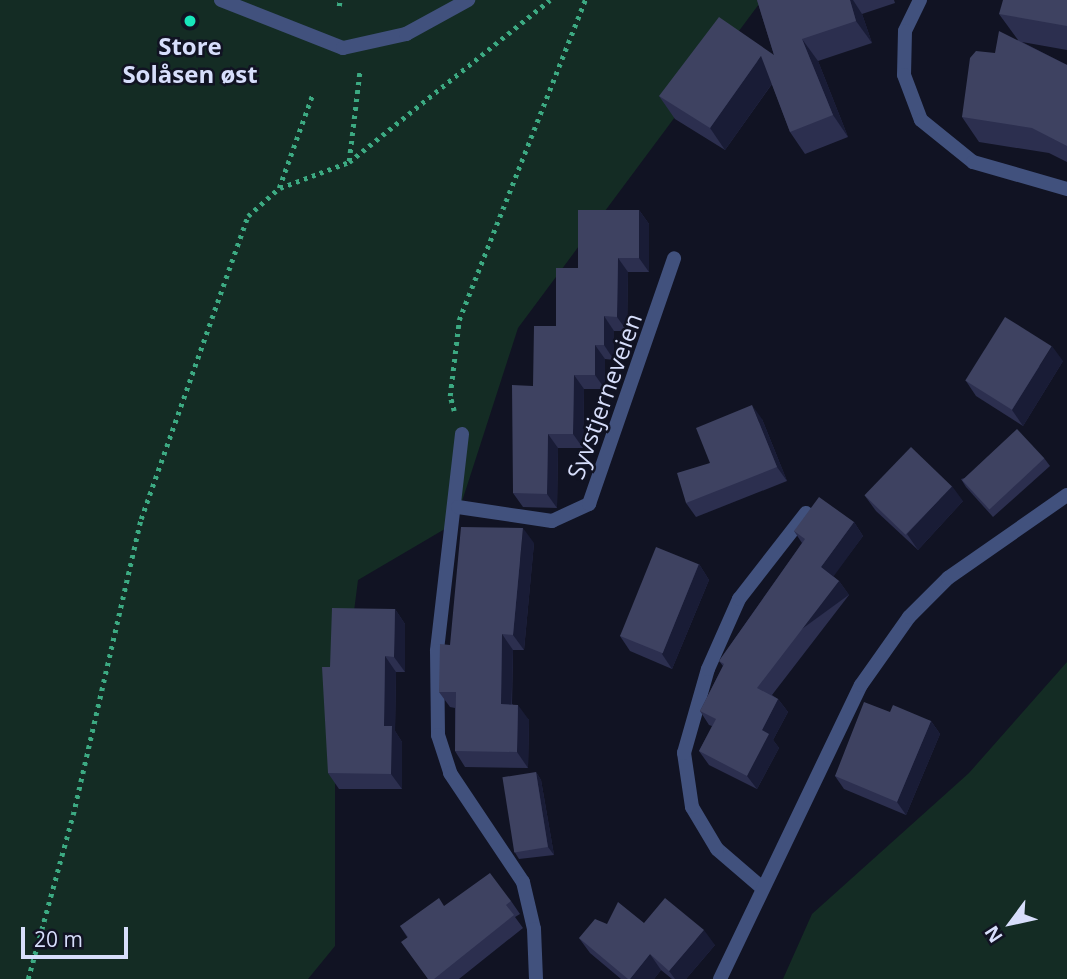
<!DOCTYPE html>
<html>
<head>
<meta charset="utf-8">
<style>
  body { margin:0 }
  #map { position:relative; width:1067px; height:979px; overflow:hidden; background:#111323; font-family:"Open Sans",sans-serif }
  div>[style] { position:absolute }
  .green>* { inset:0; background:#142c24 }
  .path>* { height:4.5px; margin-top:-2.25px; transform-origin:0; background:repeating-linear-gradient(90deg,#3caa82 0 3.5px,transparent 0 8.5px) }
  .minor>* { height:14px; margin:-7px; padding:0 7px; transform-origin:7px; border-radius:7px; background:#41517d }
  .tertiary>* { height:14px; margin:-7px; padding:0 7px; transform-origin:7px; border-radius:7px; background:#41517d }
  .wall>* { inset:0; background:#2c2f4f }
  .shaded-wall>* { inset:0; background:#191c36; transform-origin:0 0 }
  .building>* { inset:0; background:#3e4261; transform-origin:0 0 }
  .dots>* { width:19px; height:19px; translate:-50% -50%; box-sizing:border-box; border:4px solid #111323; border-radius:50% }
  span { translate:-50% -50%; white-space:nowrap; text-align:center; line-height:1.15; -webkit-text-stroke:5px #111323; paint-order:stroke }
  .poi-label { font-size:24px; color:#d7defb; font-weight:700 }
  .street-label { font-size:24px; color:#d7defb }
  .north { position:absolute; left:976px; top:888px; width:70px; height:70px; -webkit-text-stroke:5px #111323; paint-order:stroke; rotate:237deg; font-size:19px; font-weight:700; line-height:28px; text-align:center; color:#d7defb }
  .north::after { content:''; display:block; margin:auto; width:24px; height:32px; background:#d7defb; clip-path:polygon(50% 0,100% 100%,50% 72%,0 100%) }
  .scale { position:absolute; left:21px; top:927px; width:107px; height:32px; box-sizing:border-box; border:4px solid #d7defb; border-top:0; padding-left:9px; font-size:21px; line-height:24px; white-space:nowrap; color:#d7defb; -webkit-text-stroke:5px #111323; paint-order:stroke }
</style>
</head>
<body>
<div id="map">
  <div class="green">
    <i style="clip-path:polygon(0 0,762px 0,518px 328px,455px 523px,358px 580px,335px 760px,335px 946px,308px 979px,0 979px)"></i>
    <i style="clip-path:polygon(1067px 662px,1067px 979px,783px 979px,812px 914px,969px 773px)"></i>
  </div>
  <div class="path">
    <i style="left:339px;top:6px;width:6px;rotate:-81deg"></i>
    <i style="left:349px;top:161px;width:93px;rotate:-83.2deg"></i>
    <i style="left:280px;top:188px;width:74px;rotate:-20.6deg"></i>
    <i style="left:349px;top:162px;width:258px;rotate:-38.9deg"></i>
    <i style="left:454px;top:411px;width:16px;rotate:-105deg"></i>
    <i style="left:450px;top:396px;width:77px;rotate:-83.2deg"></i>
    <i style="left:459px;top:320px;width:344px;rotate:-68.5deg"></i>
    <i style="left:28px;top:979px;width:170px;rotate:-74.7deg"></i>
    <i style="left:73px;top:815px;width:304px;rotate:-77.1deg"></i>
    <i style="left:141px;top:519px;width:321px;rotate:-70.6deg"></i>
    <i style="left:248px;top:216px;width:42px;rotate:-42.1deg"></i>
    <i style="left:279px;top:188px;width:101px;rotate:-70.3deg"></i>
  </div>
  <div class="minor">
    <i style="left:920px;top:0;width:34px;rotate:116deg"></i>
    <i style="left:905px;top:31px;width:44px;rotate:91.3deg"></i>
    <i style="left:904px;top:75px;width:48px;rotate:69.3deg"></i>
    <i style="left:921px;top:120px;width:67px;rotate:38.9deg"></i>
    <i style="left:973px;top:162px;width:98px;rotate:16deg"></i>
    <i style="left:462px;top:434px;width:218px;rotate:96.6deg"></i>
    <i style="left:437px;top:651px;width:84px;rotate:89.3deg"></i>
    <i style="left:438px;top:735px;width:40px;rotate:72deg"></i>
    <i style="left:450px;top:773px;width:131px;rotate:56.2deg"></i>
    <i style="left:523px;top:882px;width:48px;rotate:76.8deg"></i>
    <i style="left:534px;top:929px;width:50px;rotate:87.7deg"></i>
    <i style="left:458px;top:507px;width:95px;rotate:8.5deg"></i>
    <i style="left:552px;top:521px;width:41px;rotate:-24.7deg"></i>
    <i style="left:589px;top:504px;width:260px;rotate:-70.9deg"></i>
    <i style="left:761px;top:887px;width:58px;rotate:-139.2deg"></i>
    <i style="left:717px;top:849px;width:49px;rotate:-120.8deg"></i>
    <i style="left:692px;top:807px;width:55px;rotate:-98.4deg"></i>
    <i style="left:684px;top:753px;width:87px;rotate:-74.1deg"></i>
    <i style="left:708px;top:669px;width:77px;rotate:-66.1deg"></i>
    <i style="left:739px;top:599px;width:109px;rotate:-52.1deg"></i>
    <i style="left:720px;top:979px;width:326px;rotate:-64.4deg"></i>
    <i style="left:861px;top:685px;width:83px;rotate:-54.8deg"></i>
    <i style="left:909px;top:617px;width:55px;rotate:-45deg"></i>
    <i style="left:948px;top:578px;width:145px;rotate:-34.9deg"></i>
  </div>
  <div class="tertiary">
    <i style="left:221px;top:0;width:131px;rotate:21.5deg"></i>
    <i style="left:343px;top:48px;width:65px;rotate:-12.5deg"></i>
    <i style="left:406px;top:34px;width:71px;rotate:-28.7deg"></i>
  </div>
  <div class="wall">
    <i style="clip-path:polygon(757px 0,894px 0,895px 3px,862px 14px,872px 43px,818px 61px,848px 137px,805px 154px,790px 132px,772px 84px,725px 150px,675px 119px,659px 96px,774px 55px)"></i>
    <i style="clip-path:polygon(1067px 0,1067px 50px,1022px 42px,1067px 65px,1067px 162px,1049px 153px,979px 142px,962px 117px,995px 53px,1018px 40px,999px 14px)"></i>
    <i style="clip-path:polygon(639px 210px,649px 224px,649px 272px,628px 272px,627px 331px,614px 331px,614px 360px,605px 359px,605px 389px,584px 389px,583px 448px,558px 448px,557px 508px,523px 507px,513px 493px,533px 386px,578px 268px)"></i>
    <i style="clip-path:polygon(1063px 361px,1023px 426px,976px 396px,966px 381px)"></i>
    <i style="clip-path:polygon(762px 419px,787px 481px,696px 517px,686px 503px,710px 463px)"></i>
    <i style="clip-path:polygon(1044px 458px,1050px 466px,993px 517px,966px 487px,961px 479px)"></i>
    <i style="clip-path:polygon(865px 496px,963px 501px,918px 550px,876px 511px)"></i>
    <i style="clip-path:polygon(854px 522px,863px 536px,833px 576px,839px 581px,849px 595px,772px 695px,778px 699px,788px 712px,773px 740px,779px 748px,757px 789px,709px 765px,699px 751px,712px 726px,709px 725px,700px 711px,723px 666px,719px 661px,802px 543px,794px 531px)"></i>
    <i style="clip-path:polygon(534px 543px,524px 650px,513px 650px,512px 704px,529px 720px,528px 768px,465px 767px,455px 751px,455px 708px,450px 707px,439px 692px,450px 645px)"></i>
    <i style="clip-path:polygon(699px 564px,709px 580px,672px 669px,630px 651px,620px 636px)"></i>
    <i style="clip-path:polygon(395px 609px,405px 624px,405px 672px,396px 672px,395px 731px,402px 742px,402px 789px,339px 789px,328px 773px,330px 667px)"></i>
    <i style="clip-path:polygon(890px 712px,931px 721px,940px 734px,906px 815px,844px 789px,835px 776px)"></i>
    <i style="clip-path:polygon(536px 772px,541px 780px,554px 855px,519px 859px,514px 851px)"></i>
    <i style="clip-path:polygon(511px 901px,520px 914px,515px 917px,523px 928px,459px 979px,428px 979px,407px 937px,400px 926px,444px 906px)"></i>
    <i style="clip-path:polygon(644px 923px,715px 945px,686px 979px,672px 979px,661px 970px,654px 979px,621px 979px,590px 953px,579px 938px,607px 924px)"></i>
  </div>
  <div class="shaded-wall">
    <i style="clip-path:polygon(850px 0,853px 0,862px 14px,872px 43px,856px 21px)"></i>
    <i style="clip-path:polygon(802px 39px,818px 61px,848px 137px,833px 115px)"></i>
    <i style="clip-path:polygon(761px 56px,776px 78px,725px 150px,710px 128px)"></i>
    <i style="clip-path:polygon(639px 210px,649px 224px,649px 272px,639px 258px)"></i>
    <i style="clip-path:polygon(618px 258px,628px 272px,627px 331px,617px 317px)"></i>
    <i style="clip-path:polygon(604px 316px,614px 331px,614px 360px,604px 345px)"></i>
    <i style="clip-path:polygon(595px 345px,605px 359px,605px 389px,595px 375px)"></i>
    <i style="clip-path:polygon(1052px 346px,1063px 361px,1023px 426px,1012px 410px)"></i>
    <i style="clip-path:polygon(574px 375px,584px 389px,583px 448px,573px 434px)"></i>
    <i style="clip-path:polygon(752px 405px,762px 419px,787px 481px,777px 467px)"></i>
    <i style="clip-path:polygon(548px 434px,558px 448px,557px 508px,547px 494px)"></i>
    <i style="clip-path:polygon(952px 486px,963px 501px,918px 550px,907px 534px)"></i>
    <i style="clip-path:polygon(854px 522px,863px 536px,831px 580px,821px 567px)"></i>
    <i style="clip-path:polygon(523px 528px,534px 543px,524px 650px,513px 635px)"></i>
    <i style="clip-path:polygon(699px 564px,709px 580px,672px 669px,662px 654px)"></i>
    <i style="left:839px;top:581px;width:17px;height:135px;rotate:54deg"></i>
    <i style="clip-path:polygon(395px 609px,405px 624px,405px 672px,394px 657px)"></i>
    <i style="clip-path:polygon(502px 634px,513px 650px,511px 720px,501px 704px)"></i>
    <i style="clip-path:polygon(385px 656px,396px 672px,395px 731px,402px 742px,402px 789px,391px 774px,384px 726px)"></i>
    <i style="clip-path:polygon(778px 699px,788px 712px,773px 740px,779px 748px,757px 789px,747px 776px,762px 730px)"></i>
    <i style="clip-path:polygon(518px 705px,529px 720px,528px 768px,517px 752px)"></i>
    <i style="clip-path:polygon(931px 721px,940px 734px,906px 815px,897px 802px)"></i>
    <i style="clip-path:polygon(536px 772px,541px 780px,554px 855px,548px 847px)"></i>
    <i style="clip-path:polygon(704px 930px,715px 945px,686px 979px,675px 979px,669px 971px)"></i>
    <i style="clip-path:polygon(650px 954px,661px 970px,654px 979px,630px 979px)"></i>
  </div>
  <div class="building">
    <i style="clip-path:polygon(757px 0,850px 0,856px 21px,802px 39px,833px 115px,790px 132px,761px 56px,710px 128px,659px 96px,719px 17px,774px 55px)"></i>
    <i style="clip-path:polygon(1003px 0,1067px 0,1067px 26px,999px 14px)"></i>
    <i style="clip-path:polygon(999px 31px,1067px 65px,1067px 146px,1032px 128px,962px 117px,970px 58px,976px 51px,995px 53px)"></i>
    <i style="clip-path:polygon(578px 210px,639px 210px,639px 258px,618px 258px,617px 317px,604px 316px,604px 345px,595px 345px,595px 375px,574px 375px,573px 434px,548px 434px,547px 494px,513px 493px,512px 385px,533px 386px,534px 326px,556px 326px,556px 268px,578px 268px)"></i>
    <i style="left:1005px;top:317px;width:55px;height:75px;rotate:32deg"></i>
    <i style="clip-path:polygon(752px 405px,777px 467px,686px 503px,677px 473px,710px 463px,696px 428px)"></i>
    <i style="left:1017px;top:429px;width:40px;height:75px;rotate:47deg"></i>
    <i style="left:911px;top:447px;width:57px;height:67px;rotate:44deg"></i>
    <i style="clip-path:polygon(819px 497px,854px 522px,821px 567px,839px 581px,757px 688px,778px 699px,762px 730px,769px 734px,747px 776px,699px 751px,716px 719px,700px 711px,724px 664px,719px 661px,805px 539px,794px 531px)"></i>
    <i style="clip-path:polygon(461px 527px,523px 528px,513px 635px,502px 634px,501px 704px,518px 705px,517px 752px,455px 751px,456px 692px,439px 692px,440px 644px,450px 645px)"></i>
    <i style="left:656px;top:547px;width:46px;height:96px;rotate:22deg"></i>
    <i style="clip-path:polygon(332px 608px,395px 609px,394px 657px,385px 656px,384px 726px,392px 726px,391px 774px,328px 773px,322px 667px,330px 667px)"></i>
    <i style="clip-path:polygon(864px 702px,890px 712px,893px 705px,931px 721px,897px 802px,835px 776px)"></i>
    <i style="left:536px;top:772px;width:76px;height:34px;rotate:81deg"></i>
    <i style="clip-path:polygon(490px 873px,511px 901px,506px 905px,514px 915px,434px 979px,428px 979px,401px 942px,408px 937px,400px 926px,439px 898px,444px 906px)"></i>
    <i style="clip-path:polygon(665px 898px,704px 930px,669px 971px,650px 954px,630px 979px,628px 979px,579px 938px,595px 919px,607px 924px,618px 902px,644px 923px)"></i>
  </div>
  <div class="dots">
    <i style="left:190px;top:21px;background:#18e6bc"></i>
  </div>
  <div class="poi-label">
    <span style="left:190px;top:60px">Store<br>Solåsen øst</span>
  </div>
  <div class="street-label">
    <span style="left:604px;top:396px;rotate:-70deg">Syvstjerneveien</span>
  </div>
  <div class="north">N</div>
  <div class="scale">20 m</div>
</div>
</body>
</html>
